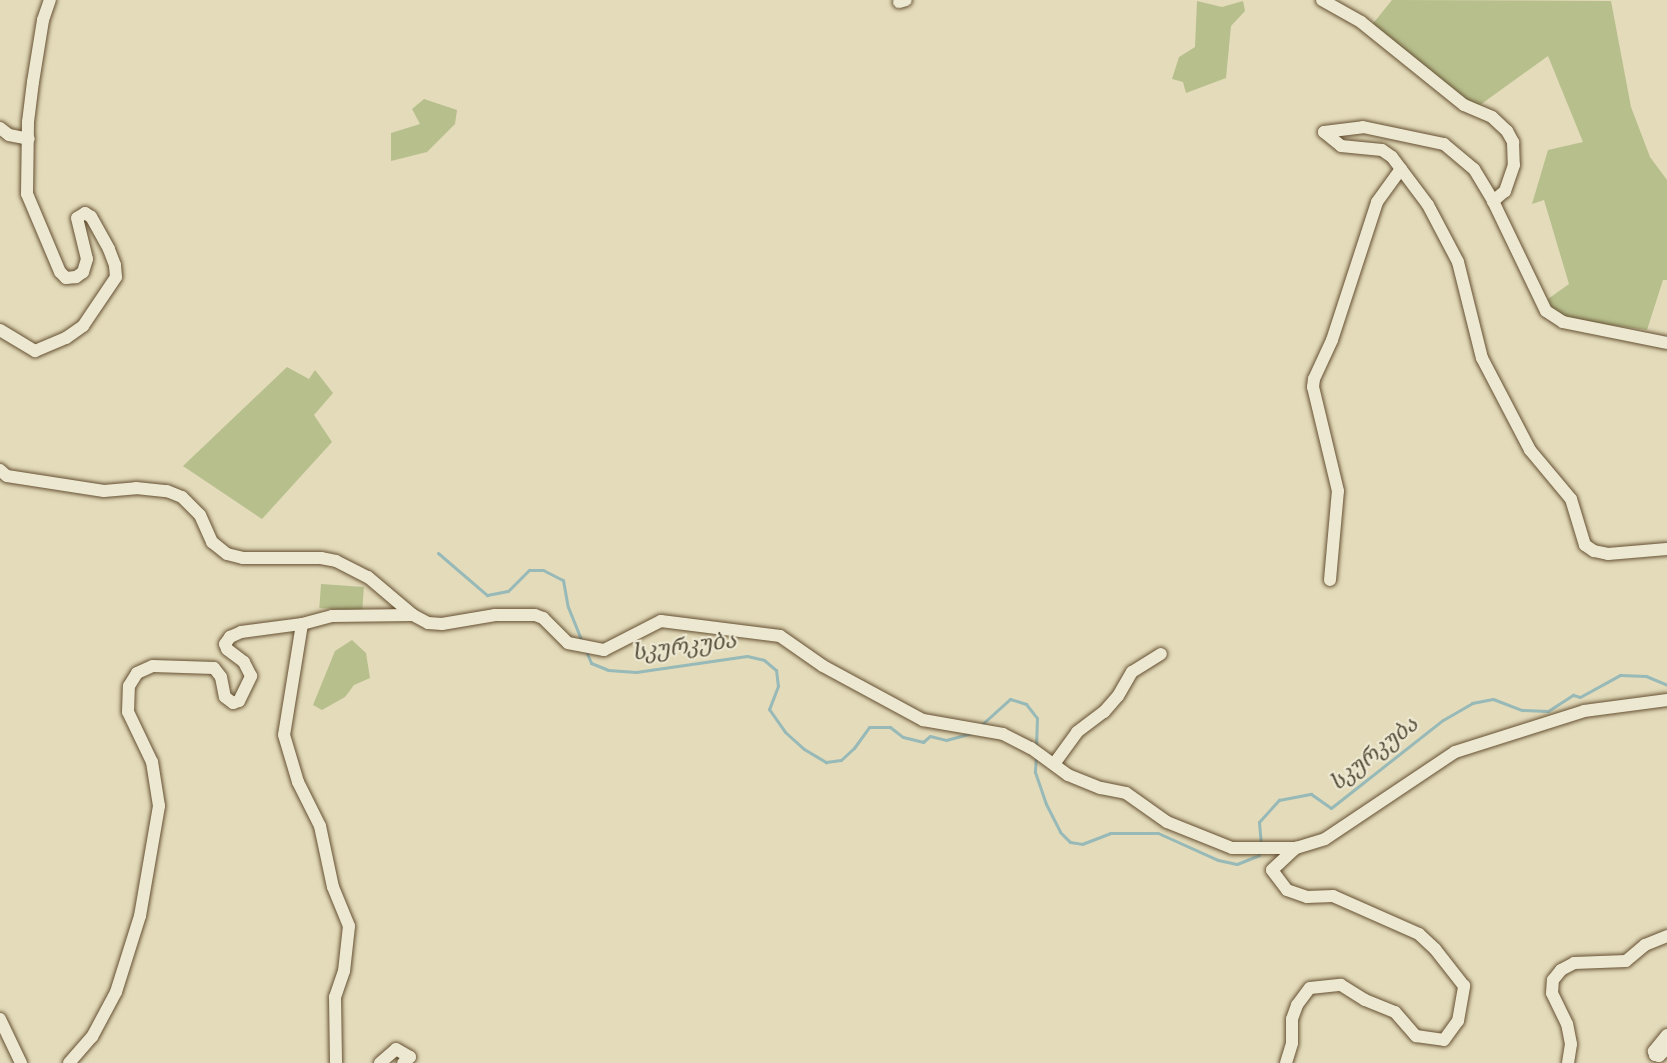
<!DOCTYPE html>
<html>
<head>
<meta charset="utf-8">
<style>
  body { margin:0 }
  #map { position:relative; width:1667px; height:1063px; overflow:hidden; background:#e3dbba; font-family:Cardo,"Noto Serif Georgian",serif }
  div>[style] { position:absolute }
  .green>* { inset:0; background:#b7bf8d; transform-origin:0 0 }
  .stream>* { height:3px; margin:-1.5px; padding:0 1.5px; transform-origin:1.5px; border-radius:1.5px; background:#97b9b8 }
  .roads { filter:drop-shadow(0 0 2px #655032) drop-shadow(0 0 2px #655032) }
  .minor>* { height:12px; margin:-6px; padding:0 6px; transform-origin:6px; border-radius:6px; background:#ede8d2 }
  span { translate:-50% -50%; white-space:nowrap; text-align:center; line-height:1.15; -webkit-text-stroke:4.5px #ede8d2; paint-order:stroke }
  .water-label { font-size:22px; color:#574f3b; font-style:italic }
</style>
</head>
<body>
<div id="map">
  <div class="green">
    <i style="clip-path:polygon(1392px 0,1611px 1px,1631px 107px,1650px 157px,1667px 180px,1667px 280px,1663px 280px,1647px 330px,1567px 319px,1553px 310px,1548px 299px,1569px 284px,1544px 200px,1532px 204px,1548px 150px,1583px 142px,1548px 56px,1480px 105px,1466px 103px,1371px 26px)"></i>
    <i style="clip-path:polygon(1197px 1px,1222px 7px,1243px 1px,1245px 11px,1231px 26px,1226px 78px,1186px 93px,1183px 82px,1172px 79px,1179px 57px,1195px 47px)"></i>
    <i style="clip-path:polygon(424px 99px,457px 110px,455px 124px,427px 152px,391px 161px,391px 133px,420px 124px,412px 109px)"></i>
    <i style="clip-path:polygon(287px 367px,309px 379px,315px 370px,333px 393px,314px 415px,332px 442px,262px 519px,183px 466px)"></i>
    <i style="left:321px;top:584px;width:43px;height:24px;rotate:4deg"></i>
    <i style="clip-path:polygon(352px 640px,366px 653px,370px 678px,354px 685px,345px 697px,322px 710px,313px 705px,335px 651px)"></i>
  </div>
  <div class="stream">
    <i style="left:438px;top:553px;width:65px;rotate:40.6deg"></i>
    <i style="left:487px;top:595px;width:21px;rotate:-11deg"></i>
    <i style="left:508px;top:591px;width:30px;rotate:-45deg"></i>
    <i style="left:529px;top:570px;width:14px"></i>
    <i style="left:543px;top:570px;width:22px;rotate:27deg"></i>
    <i style="left:563px;top:580px;width:27px;rotate:80deg"></i>
    <i style="left:568px;top:607px;width:38px;rotate:68deg"></i>
    <i style="left:586px;top:651px;width:13px;rotate:67deg"></i>
    <i style="left:591px;top:663px;width:18px;rotate:22deg"></i>
    <i style="left:608px;top:670px;width:28px;rotate:4deg"></i>
    <i style="left:636px;top:672px;width:112px;rotate:-8.2deg"></i>
    <i style="left:747px;top:656px;width:17px;rotate:13deg"></i>
    <i style="left:764px;top:660px;width:16px;rotate:40deg"></i>
    <i style="left:776px;top:670px;width:16px;rotate:83deg"></i>
    <i style="left:778px;top:686px;width:25px;rotate:111deg"></i>
    <i style="left:769px;top:709px;width:28px;rotate:55deg"></i>
    <i style="left:785px;top:732px;width:25px;rotate:42deg"></i>
    <i style="left:804px;top:749px;width:26px;rotate:31deg"></i>
    <i style="left:826px;top:762px;width:15px;rotate:-8deg"></i>
    <i style="left:841px;top:760px;width:18px;rotate:-43deg"></i>
    <i style="left:854px;top:748px;width:26px;rotate:-54deg"></i>
    <i style="left:869px;top:727px;width:21px"></i>
    <i style="left:890px;top:727px;width:16px;rotate:38deg"></i>
    <i style="left:903px;top:737px;width:21px;rotate:14deg"></i>
    <i style="left:923px;top:742px;width:9px;rotate:-41deg"></i>
    <i style="left:930px;top:736px;width:16px;rotate:14deg"></i>
    <i style="left:946px;top:740px;width:27px;rotate:-15deg"></i>
    <i style="left:979px;top:727px;width:42px;rotate:-42.1deg"></i>
    <i style="left:1010px;top:699px;width:17px;rotate:17deg"></i>
    <i style="left:1026px;top:704px;width:18px;rotate:52deg"></i>
    <i style="left:1037px;top:718px;width:28px;rotate:92deg"></i>
    <i style="left:1036px;top:756px;width:16px;rotate:94deg"></i>
    <i style="left:1035px;top:772px;width:34px;rotate:71deg"></i>
    <i style="left:1046px;top:804px;width:31px;rotate:63deg"></i>
    <i style="left:1060px;top:832px;width:14px;rotate:45deg"></i>
    <i style="left:1070px;top:842px;width:12px;rotate:9deg"></i>
    <i style="left:1082px;top:844px;width:30px;rotate:-21deg"></i>
    <i style="left:1110px;top:833px;width:48px"></i>
    <i style="left:1158px;top:833px;width:66px;rotate:24.2deg"></i>
    <i style="left:1218px;top:860px;width:19px;rotate:12deg"></i>
    <i style="left:1237px;top:864px;width:24px;rotate:-22deg"></i>
    <i style="left:1259px;top:855px;width:4px;rotate:-76deg"></i>
    <i style="left:1261px;top:845px;width:23px;rotate:-95deg"></i>
    <i style="left:1259px;top:822px;width:30px;rotate:-48deg"></i>
    <i style="left:1279px;top:800px;width:33px;rotate:-11deg"></i>
    <i style="left:1311px;top:794px;width:24px;rotate:35deg"></i>
    <i style="left:1331px;top:808px;width:142px;rotate:-38.2deg"></i>
    <i style="left:1443px;top:720px;width:34px;rotate:-30deg"></i>
    <i style="left:1472px;top:703px;width:21px;rotate:-11deg"></i>
    <i style="left:1493px;top:699px;width:31px;rotate:21deg"></i>
    <i style="left:1522px;top:710px;width:26px;rotate:2deg"></i>
    <i style="left:1548px;top:711px;width:30px;rotate:-33deg"></i>
    <i style="left:1573px;top:695px;width:7px;rotate:16deg"></i>
    <i style="left:1580px;top:697px;width:46px;rotate:-28.8deg"></i>
    <i style="left:1620px;top:675px;width:26px;rotate:2deg"></i>
    <i style="left:1646px;top:676px;width:23px;rotate:23deg"></i>
  </div>
  <div class="roads">
    <div class="minor">
      <i style="left:1322px;top:0;width:45px;rotate:29.4deg"></i>
      <i style="left:1361px;top:22px;width:132px;rotate:38.9deg"></i>
      <i style="left:1464px;top:105px;width:30px;rotate:23deg"></i>
      <i style="left:1492px;top:117px;width:21px;rotate:43deg"></i>
      <i style="left:1507px;top:131px;width:13px;rotate:61deg"></i>
      <i style="left:1513px;top:142px;width:23px;rotate:88deg"></i>
      <i style="left:1514px;top:165px;width:28px;rotate:109deg"></i>
      <i style="left:1505px;top:191px;width:16px;rotate:140deg"></i>
      <i style="left:899px;top:2px;width:7px;rotate:-16deg"></i>
      <i style="left:0;top:128px;width:11px;rotate:38deg"></i>
      <i style="left:9px;top:135px;width:20px;rotate:11deg"></i>
      <i style="left:1324px;top:132px;width:22px;rotate:39deg"></i>
      <i style="left:1341px;top:146px;width:41px;rotate:5.6deg"></i>
      <i style="left:1382px;top:150px;width:12px;rotate:35deg"></i>
      <i style="left:1392px;top:157px;width:60px;rotate:53.1deg"></i>
      <i style="left:1428px;top:205px;width:64px;rotate:62.2deg"></i>
      <i style="left:1458px;top:262px;width:99px;rotate:76deg"></i>
      <i style="left:1482px;top:358px;width:104px;rotate:62.4deg"></i>
      <i style="left:1530px;top:450px;width:64px;rotate:50.1deg"></i>
      <i style="left:1571px;top:499px;width:48px;rotate:73.1deg"></i>
      <i style="left:1585px;top:545px;width:11px;rotate:34deg"></i>
      <i style="left:1594px;top:551px;width:14px;rotate:12deg"></i>
      <i style="left:1608px;top:554px;width:59px;rotate:-4.8deg"></i>
      <i style="left:1324px;top:132px;width:39px;rotate:-7deg"></i>
      <i style="left:1363px;top:127px;width:83px;rotate:11.9deg"></i>
      <i style="left:1444px;top:144px;width:39px;rotate:40deg"></i>
      <i style="left:1474px;top:169px;width:37px;rotate:59deg"></i>
      <i style="left:1493px;top:201px;width:122px;rotate:64.3deg"></i>
      <i style="left:1546px;top:311px;width:20px;rotate:33deg"></i>
      <i style="left:1563px;top:322px;width:106px;rotate:11.4deg"></i>
      <i style="left:0;top:330px;width:41px;rotate:31deg"></i>
      <i style="left:35px;top:351px;width:34px;rotate:-23deg"></i>
      <i style="left:66px;top:338px;width:21px;rotate:-35deg"></i>
      <i style="left:83px;top:326px;width:59px;rotate:-56deg"></i>
      <i style="left:116px;top:277px;width:12px;rotate:-95deg"></i>
      <i style="left:115px;top:265px;width:17px;rotate:-111deg"></i>
      <i style="left:109px;top:249px;width:37px;rotate:-119deg"></i>
      <i style="left:91px;top:217px;width:7px;rotate:-146deg"></i>
      <i style="left:85px;top:213px;width:9px;rotate:148deg"></i>
      <i style="left:77px;top:218px;width:42px;rotate:76.3deg"></i>
      <i style="left:87px;top:259px;width:14px;rotate:107deg"></i>
      <i style="left:83px;top:272px;width:9px;rotate:144deg"></i>
      <i style="left:76px;top:277px;width:10px;rotate:174deg"></i>
      <i style="left:66px;top:278px;width:8px;rotate:-135deg"></i>
      <i style="left:60px;top:272px;width:85px;rotate:-112.9deg"></i>
      <i style="left:27px;top:194px;width:72px;rotate:-89.2deg"></i>
      <i style="left:28px;top:122px;width:40px;rotate:-82.9deg"></i>
      <i style="left:33px;top:82px;width:63px;rotate:-80.8deg"></i>
      <i style="left:43px;top:20px;width:21px;rotate:-71deg"></i>
      <i style="left:0;top:470px;width:9px;rotate:41deg"></i>
      <i style="left:7px;top:476px;width:98px;rotate:8.8deg"></i>
      <i style="left:104px;top:491px;width:32px;rotate:-5deg"></i>
      <i style="left:136px;top:488px;width:31px;rotate:6deg"></i>
      <i style="left:167px;top:491px;width:16px;rotate:22deg"></i>
      <i style="left:182px;top:497px;width:25px;rotate:45deg"></i>
      <i style="left:200px;top:515px;width:30px;rotate:66deg"></i>
      <i style="left:212px;top:542px;width:19px;rotate:39deg"></i>
      <i style="left:227px;top:554px;width:16px;rotate:14deg"></i>
      <i style="left:243px;top:558px;width:78px"></i>
      <i style="left:321px;top:558px;width:15px;rotate:11deg"></i>
      <i style="left:336px;top:561px;width:36px;rotate:27deg"></i>
      <i style="left:368px;top:577px;width:59px;rotate:40.2deg"></i>
      <i style="left:413px;top:615px;width:17px;rotate:28deg"></i>
      <i style="left:428px;top:623px;width:14px;rotate:4deg"></i>
      <i style="left:442px;top:624px;width:54px;rotate:-9.6deg"></i>
      <i style="left:495px;top:615px;width:40px"></i>
      <i style="left:535px;top:615px;width:9px;rotate:21deg"></i>
      <i style="left:543px;top:618px;width:35px;rotate:45deg"></i>
      <i style="left:568px;top:643px;width:37px;rotate:11deg"></i>
      <i style="left:604px;top:650px;width:64px;rotate:-27deg"></i>
      <i style="left:661px;top:621px;width:120px;rotate:7.2deg"></i>
      <i style="left:780px;top:636px;width:52px;rotate:34.9deg"></i>
      <i style="left:823px;top:666px;width:114px;rotate:28.4deg"></i>
      <i style="left:923px;top:720px;width:81px;rotate:9.9deg"></i>
      <i style="left:1003px;top:734px;width:31px;rotate:27deg"></i>
      <i style="left:1031px;top:748px;width:46px;rotate:36.1deg"></i>
      <i style="left:1068px;top:775px;width:35px;rotate:22deg"></i>
      <i style="left:1101px;top:788px;width:25px;rotate:11deg"></i>
      <i style="left:1126px;top:793px;width:50px;rotate:35.3deg"></i>
      <i style="left:1167px;top:822px;width:70px;rotate:21.8deg"></i>
      <i style="left:1232px;top:848px;width:64px"></i>
      <i style="left:1296px;top:848px;width:30px;rotate:-17deg"></i>
      <i style="left:1325px;top:839px;width:156px;rotate:-33.8deg"></i>
      <i style="left:1455px;top:752px;width:135px;rotate:-17.6deg"></i>
      <i style="left:1584px;top:711px;width:84px;rotate:-7.5deg"></i>
      <i style="left:1330px;top:580px;width:89px;rotate:-84.9deg"></i>
      <i style="left:1338px;top:491px;width:107px;rotate:-103.5deg"></i>
      <i style="left:1313px;top:387px;width:8px;rotate:-83deg"></i>
      <i style="left:1314px;top:379px;width:43px;rotate:-65.2deg"></i>
      <i style="left:1332px;top:340px;width:145px;rotate:-71.9deg"></i>
      <i style="left:1377px;top:202px;width:41px;rotate:-54deg"></i>
      <i style="left:302px;top:624px;width:112px;rotate:99.2deg"></i>
      <i style="left:284px;top:735px;width:49px;rotate:73.4deg"></i>
      <i style="left:298px;top:782px;width:49px;rotate:63.4deg"></i>
      <i style="left:320px;top:826px;width:62px;rotate:78deg"></i>
      <i style="left:333px;top:887px;width:42px;rotate:67.7deg"></i>
      <i style="left:349px;top:926px;width:45px;rotate:96.3deg"></i>
      <i style="left:344px;top:971px;width:28px;rotate:109deg"></i>
      <i style="left:335px;top:997px;width:66px;rotate:89.1deg"></i>
      <i style="left:1054px;top:764px;width:39px;rotate:-54deg"></i>
      <i style="left:1077px;top:732px;width:34px;rotate:-37deg"></i>
      <i style="left:1104px;top:712px;width:21px;rotate:-49deg"></i>
      <i style="left:1118px;top:696px;width:28px;rotate:-60deg"></i>
      <i style="left:1132px;top:672px;width:34px;rotate:-32deg"></i>
      <i style="left:0;top:1019px;width:49px;rotate:64.5deg"></i>
      <i style="left:1667px;top:1035px;width:21px;rotate:129deg"></i>
      <i style="left:1654px;top:1051px;width:4px;rotate:76deg"></i>
      <i style="left:1655px;top:1055px;width:4px;rotate:14deg"></i>
      <i style="left:1659px;top:1056px;width:11px;rotate:-45deg"></i>
      <i style="left:69px;top:1063px;width:35px;rotate:-49deg"></i>
      <i style="left:92px;top:1037px;width:51px;rotate:-61.9deg"></i>
      <i style="left:116px;top:992px;width:80px;rotate:-72.5deg"></i>
      <i style="left:140px;top:916px;width:112px;rotate:-80.2deg"></i>
      <i style="left:159px;top:806px;width:45px;rotate:-99deg"></i>
      <i style="left:152px;top:762px;width:55px;rotate:-115.6deg"></i>
      <i style="left:128px;top:712px;width:26px;rotate:-88deg"></i>
      <i style="left:129px;top:686px;width:15px;rotate:-58deg"></i>
      <i style="left:137px;top:673px;width:17px;rotate:-24deg"></i>
      <i style="left:153px;top:666px;width:61px;rotate:1.9deg"></i>
      <i style="left:214px;top:668px;width:11px;rotate:52deg"></i>
      <i style="left:221px;top:677px;width:20px;rotate:79deg"></i>
      <i style="left:225px;top:697px;width:10px;rotate:37deg"></i>
      <i style="left:233px;top:703px;width:6px;rotate:-18deg"></i>
      <i style="left:239px;top:701px;width:28px;rotate:-64deg"></i>
      <i style="left:251px;top:676px;width:16px;rotate:-117deg"></i>
      <i style="left:244px;top:662px;width:21px;rotate:-143deg"></i>
      <i style="left:227px;top:649px;width:5px;rotate:-112deg"></i>
      <i style="left:225px;top:644px;width:9px;rotate:-54deg"></i>
      <i style="left:230px;top:637px;width:12px;rotate:-24deg"></i>
      <i style="left:241px;top:632px;width:62px;rotate:-7.5deg"></i>
      <i style="left:302px;top:624px;width:31px;rotate:-15deg"></i>
      <i style="left:332px;top:616px;width:81px;rotate:-0.7deg"></i>
      <i style="left:380px;top:1063px;width:21px;rotate:-41deg"></i>
      <i style="left:396px;top:1049px;width:16px;rotate:30deg"></i>
      <i style="left:410px;top:1057px;width:9px;rotate:139deg"></i>
      <i style="left:1286px;top:1063px;width:21px;rotate:-73deg"></i>
      <i style="left:1292px;top:1043px;width:24px;rotate:-90deg"></i>
      <i style="left:1292px;top:1019px;width:15px;rotate:-70deg"></i>
      <i style="left:1297px;top:1005px;width:21px;rotate:-53deg"></i>
      <i style="left:1310px;top:988px;width:31px;rotate:-6deg"></i>
      <i style="left:1341px;top:985px;width:28px;rotate:32deg"></i>
      <i style="left:1365px;top:1000px;width:32px;rotate:22deg"></i>
      <i style="left:1395px;top:1012px;width:32px;rotate:49deg"></i>
      <i style="left:1416px;top:1036px;width:28px;rotate:8deg"></i>
      <i style="left:1444px;top:1040px;width:24px;rotate:-54deg"></i>
      <i style="left:1458px;top:1021px;width:36px;rotate:-80deg"></i>
      <i style="left:1464px;top:986px;width:47px;rotate:-128.1deg"></i>
      <i style="left:1435px;top:949px;width:22px;rotate:-137deg"></i>
      <i style="left:1419px;top:934px;width:94px;rotate:-156.2deg"></i>
      <i style="left:1333px;top:896px;width:26px;rotate:178deg"></i>
      <i style="left:1307px;top:897px;width:21px;rotate:-161deg"></i>
      <i style="left:1287px;top:890px;width:25px;rotate:-127deg"></i>
      <i style="left:1272px;top:870px;width:33px;rotate:-43deg"></i>
      <i style="left:1568px;top:1063px;width:19px;rotate:-81deg"></i>
      <i style="left:1571px;top:1044px;width:20px;rotate:-101deg"></i>
      <i style="left:1567px;top:1024px;width:34px;rotate:-116deg"></i>
      <i style="left:1552px;top:993px;width:13px;rotate:-86deg"></i>
      <i style="left:1553px;top:980px;width:13px;rotate:-51deg"></i>
      <i style="left:1561px;top:970px;width:15px;rotate:-28deg"></i>
      <i style="left:1574px;top:963px;width:52px;rotate:-2.2deg"></i>
      <i style="left:1626px;top:961px;width:25px;rotate:-40deg"></i>
      <i style="left:1645px;top:945px;width:24px;rotate:-22deg"></i>
    </div>
  </div>
  <div class="water-label">
    <span style="left:684px;top:647px;rotate:-7deg">სკურკუბა</span>
    <span style="left:1374px;top:754px;rotate:-38deg">სკურკუბა</span>
  </div>
</div>
</body>
</html>
